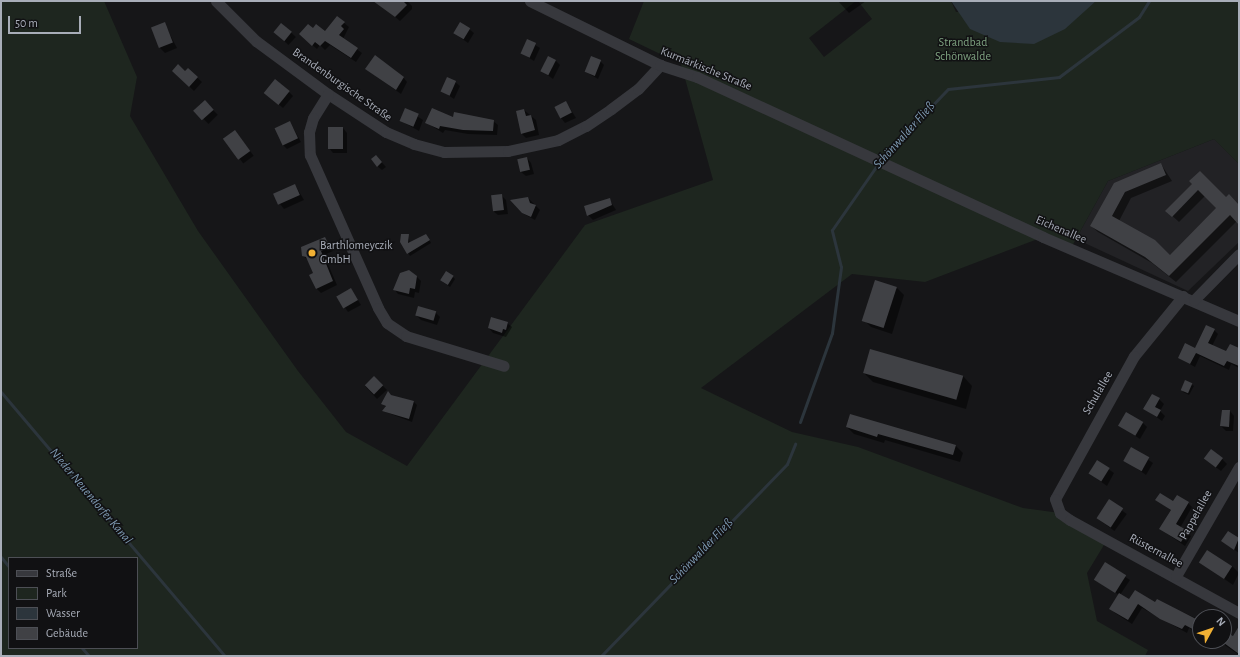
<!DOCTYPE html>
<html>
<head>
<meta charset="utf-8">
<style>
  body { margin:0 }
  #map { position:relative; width:1240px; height:657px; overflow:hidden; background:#161618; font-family:"Alegreya Sans",sans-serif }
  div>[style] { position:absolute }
  .built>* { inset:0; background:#222225 }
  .green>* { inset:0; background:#1e261f }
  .water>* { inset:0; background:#2c353c }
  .shadow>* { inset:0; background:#0007; transform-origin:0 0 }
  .stream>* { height:3px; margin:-1.5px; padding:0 1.5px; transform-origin:1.5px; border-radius:1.5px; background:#2c353c }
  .building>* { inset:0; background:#404145; transform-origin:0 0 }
  .street>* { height:11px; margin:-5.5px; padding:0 5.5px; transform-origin:5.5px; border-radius:5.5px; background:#37383d }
  .dots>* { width:11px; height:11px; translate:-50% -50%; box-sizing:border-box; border:2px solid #111113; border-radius:50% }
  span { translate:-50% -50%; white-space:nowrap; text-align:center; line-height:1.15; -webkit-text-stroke:3px #111113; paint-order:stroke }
  .park-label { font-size:12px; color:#7fa381 }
  .street-label { font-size:12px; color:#a8adb8 }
  .poi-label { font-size:12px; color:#a8adb8 }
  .left { translate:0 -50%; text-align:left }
  .water-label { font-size:13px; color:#7f9bb3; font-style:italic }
  .frame { position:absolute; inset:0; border:2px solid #a8adb8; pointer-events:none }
  .legend { position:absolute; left:8px; top:557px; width:130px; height:92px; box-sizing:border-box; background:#111113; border:1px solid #4d4f55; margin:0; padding:5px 7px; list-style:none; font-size:12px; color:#a8adb8 }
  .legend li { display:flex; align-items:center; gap:8px; height:20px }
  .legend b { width:20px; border:1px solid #4d4f55 }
  .north { position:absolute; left:1192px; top:609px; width:40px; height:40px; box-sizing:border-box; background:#111113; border:1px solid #4d4f55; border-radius:50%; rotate:50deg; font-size:11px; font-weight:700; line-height:16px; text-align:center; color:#a8adb8 }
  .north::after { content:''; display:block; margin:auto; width:14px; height:18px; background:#f2b134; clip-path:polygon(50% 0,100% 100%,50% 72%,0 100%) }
  .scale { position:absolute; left:8px; top:16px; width:73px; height:18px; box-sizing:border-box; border:2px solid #a8adb8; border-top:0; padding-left:5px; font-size:12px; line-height:14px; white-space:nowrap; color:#a8adb8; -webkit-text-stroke:3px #111113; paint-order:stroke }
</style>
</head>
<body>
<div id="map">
  <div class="built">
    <i style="clip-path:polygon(1214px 139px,1239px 164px,1239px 242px,1188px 291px,1076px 239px,1108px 181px)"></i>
  </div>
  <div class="green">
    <i style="clip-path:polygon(evenodd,1px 1px,104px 1px,137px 77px,130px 116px,198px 231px,298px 371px,346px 432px,407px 466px,585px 225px,713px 180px,681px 64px,629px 39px,644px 1px,856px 1px,809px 38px,824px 57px,872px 19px,858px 1px,951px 1px,956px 12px,1092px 4px,1096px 1px,1239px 1px,1239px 164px,1214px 139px,1108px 181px,1071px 248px,1043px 237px,925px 282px,852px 274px,701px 388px,792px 432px,858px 447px,1023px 508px,1060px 513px,1107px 540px,1087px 573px,1097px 621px,1148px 650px,1145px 656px,1px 656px,1px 1px,9px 558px,137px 558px,137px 648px,9px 648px,9px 558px)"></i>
  </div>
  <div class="water">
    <i style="clip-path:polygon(951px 1px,1096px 1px,1065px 29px,1034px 44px,1000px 42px,970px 29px)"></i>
  </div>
  <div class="shadow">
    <i style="clip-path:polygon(376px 1px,407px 1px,412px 6px,412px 9px,400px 21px)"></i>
    <i style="clip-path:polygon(838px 1px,866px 1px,849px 13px)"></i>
    <i style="clip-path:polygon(337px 17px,349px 27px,343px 39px,362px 53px,356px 62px,330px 45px,325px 50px,320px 45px,317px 49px,305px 39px,313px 30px,325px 32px)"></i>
    <i style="clip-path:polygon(164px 23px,177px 48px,165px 53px,160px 48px)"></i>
    <i style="left:282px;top:24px;width:19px;height:11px;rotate:43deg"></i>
    <i style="clip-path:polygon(469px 29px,474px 33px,468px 43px,454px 33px)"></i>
    <i style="clip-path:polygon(527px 40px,540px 48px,534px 61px,521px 53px)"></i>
    <i style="clip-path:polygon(556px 61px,560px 65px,553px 79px,542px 71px)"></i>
    <i style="clip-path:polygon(600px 61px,604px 65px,598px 79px,586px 72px)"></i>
    <i style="clip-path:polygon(188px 69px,202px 82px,194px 91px,173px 71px,186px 72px)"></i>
    <i style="clip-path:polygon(366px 69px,403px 77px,407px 82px,401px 94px)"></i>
    <i style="clip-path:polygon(455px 82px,460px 86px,454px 99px,442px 91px)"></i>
    <i style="clip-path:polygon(289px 92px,293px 96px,283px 108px,270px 97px)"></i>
    <i style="left:205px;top:102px;width:18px;height:13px;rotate:45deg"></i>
    <i style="clip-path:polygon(566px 102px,576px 118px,565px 123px,561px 118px)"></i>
    <i style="clip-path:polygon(406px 109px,423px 120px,419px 131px,401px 121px)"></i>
    <i style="clip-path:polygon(524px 110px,536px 120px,539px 135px,526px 138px,522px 134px,517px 112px)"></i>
    <i style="clip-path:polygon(454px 119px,493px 121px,498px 125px,497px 135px,468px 134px,445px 130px,443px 133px,427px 123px)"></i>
    <i style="clip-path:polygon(290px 122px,301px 142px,287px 149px,282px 144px)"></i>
    <i style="clip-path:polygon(343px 128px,347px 133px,347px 153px,333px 153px,329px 148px)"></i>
    <i style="left:235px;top:131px;width:31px;height:13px;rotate:53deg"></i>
    <i style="clip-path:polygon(376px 156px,386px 167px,382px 170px,377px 166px)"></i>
    <i style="clip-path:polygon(527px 158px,531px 163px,534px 174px,526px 176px,521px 172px)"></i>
    <i style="clip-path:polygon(1161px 164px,1172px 181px,1131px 198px,1119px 221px,1170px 256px,1217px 208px,1205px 196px,1179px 222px,1167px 211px,1194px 184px,1239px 206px,1239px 224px,1237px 221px,1176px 282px,1152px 263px,1098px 232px,1091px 226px,1115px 184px)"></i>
    <i style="clip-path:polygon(295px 185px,304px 200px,284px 209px,280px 204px)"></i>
    <i style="clip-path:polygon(501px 195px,506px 200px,508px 214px,498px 215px,493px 211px)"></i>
    <i style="clip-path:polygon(528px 198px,540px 210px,535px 220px,522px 213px)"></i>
    <i style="clip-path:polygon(609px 199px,616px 210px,593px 220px,588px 215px)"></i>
    <i style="clip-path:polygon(408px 235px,410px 243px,428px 237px,431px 243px,410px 256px,401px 242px)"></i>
    <i style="clip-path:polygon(325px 239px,333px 251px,324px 255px,337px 285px,321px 293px,316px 288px,314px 273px,308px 260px,303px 256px)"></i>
    <i style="clip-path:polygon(417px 277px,421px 281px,419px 293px,415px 292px,414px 298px,398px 294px,394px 289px)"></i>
    <i style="clip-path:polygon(453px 277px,455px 279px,450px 287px,443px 282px)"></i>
    <i style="clip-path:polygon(897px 288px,904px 295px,892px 334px,871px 327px,864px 320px)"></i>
    <i style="clip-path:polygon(351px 289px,361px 305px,348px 312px,337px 296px)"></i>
    <i style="clip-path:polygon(435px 312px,440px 317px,437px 325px,421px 320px,417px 316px)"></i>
    <i style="clip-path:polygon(507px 323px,512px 327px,506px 337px,493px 333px,489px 328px)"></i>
    <i style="clip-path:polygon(1214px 330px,1218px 334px,1212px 346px,1227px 353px,1239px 349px,1239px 368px,1231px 364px,1229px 370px,1200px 356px,1195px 367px,1179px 358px,1196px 349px)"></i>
    <i style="clip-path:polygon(864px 373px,963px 376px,972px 386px,966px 409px,873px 382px)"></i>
    <i style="clip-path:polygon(1186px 381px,1194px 386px,1189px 395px,1183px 392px)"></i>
    <i style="clip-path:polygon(379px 382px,387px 390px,377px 399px,365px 386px)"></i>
    <i style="clip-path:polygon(391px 396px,414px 402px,417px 405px,412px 422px,383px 411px,386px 407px,383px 404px)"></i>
    <i style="clip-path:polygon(1159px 399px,1164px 404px,1160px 411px,1165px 416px,1162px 421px,1145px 409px)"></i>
    <i style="clip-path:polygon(1230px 411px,1234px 416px,1233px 431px,1226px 431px,1221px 426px)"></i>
    <i style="clip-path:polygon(1142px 422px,1147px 427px,1140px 439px,1120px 426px)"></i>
    <i style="clip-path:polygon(847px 427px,956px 446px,963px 453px,960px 462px,885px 440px,884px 443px,854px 434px)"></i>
    <i style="clip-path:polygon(1131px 448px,1153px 463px,1146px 475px,1125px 460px)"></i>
    <i style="clip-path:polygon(1222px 459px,1227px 464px,1221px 471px,1210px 463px)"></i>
    <i style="clip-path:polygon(1097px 461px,1114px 473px,1107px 486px,1090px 474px)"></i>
    <i style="clip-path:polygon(1157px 500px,1188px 503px,1192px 507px,1180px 528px,1191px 536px,1185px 546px,1160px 529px,1172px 511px)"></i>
    <i style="left:1109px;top:501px;width:22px;height:21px;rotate:36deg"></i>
    <i style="clip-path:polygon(1228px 532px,1239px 539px,1239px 553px,1222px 541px)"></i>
    <i style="clip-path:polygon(1200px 562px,1232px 566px,1239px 573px,1233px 585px)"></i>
    <i style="clip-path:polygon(1105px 564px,1130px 580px,1120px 595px,1129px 601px,1156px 604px,1179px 613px,1180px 611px,1200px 620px,1200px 634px,1189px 628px,1187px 633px,1142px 608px,1132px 624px,1115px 613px,1111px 609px,1119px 595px,1096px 579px)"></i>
    <i style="clip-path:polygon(1224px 632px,1239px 639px,1239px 655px,1219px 641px,1224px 641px)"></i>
  </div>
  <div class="stream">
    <i style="left:1px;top:392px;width:346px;rotate:49.7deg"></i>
    <i style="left:800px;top:422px;width:95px;rotate:-70.2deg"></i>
    <i style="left:832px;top:333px;width:67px;rotate:-82.2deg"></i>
    <i style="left:841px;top:267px;width:38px;rotate:-104deg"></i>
    <i style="left:832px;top:230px;width:88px;rotate:-55.2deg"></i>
    <i style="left:882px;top:158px;width:95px;rotate:-46.3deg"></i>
    <i style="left:948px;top:89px;width:112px;rotate:-6.2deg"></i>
    <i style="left:1059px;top:77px;width:100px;rotate:-36.9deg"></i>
    <i style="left:1139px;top:17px;width:19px;rotate:-58deg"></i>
    <i style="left:1px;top:557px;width:13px;rotate:51deg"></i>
    <i style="left:82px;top:648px;width:11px;rotate:49deg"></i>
    <i style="left:601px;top:656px;width:267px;rotate:-45.9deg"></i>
    <i style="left:787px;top:464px;width:22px;rotate:-68deg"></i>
  </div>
  <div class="building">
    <i style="clip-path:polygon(373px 1px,403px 1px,407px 5px,395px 17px)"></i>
    <i style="clip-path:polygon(337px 16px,345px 22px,341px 26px,344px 29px,339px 35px,358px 48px,351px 58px,325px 41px,320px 46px,315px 42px,312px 46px,299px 34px,308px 24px,313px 28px,316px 24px,325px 31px)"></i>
    <i style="left:165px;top:22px;width:22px;height:15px;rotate:69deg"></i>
    <i style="left:460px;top:22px;width:12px;height:13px;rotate:31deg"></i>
    <i style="left:281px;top:23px;width:14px;height:12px;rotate:39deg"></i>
    <i style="left:527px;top:39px;width:10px;height:16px;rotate:24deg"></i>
    <i style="clip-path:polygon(375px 55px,404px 77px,396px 90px,365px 69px)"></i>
    <i style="left:548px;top:56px;width:9px;height:17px;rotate:27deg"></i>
    <i style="left:591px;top:56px;width:11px;height:17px;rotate:22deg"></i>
    <i style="clip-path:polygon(178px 64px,185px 71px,188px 68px,198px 77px,189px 87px,172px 71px)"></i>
    <i style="left:447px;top:77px;width:10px;height:16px;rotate:24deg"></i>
    <i style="left:275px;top:79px;width:19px;height:18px;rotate:39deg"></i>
    <i style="left:205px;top:100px;width:13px;height:16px;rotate:48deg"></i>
    <i style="left:566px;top:101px;width:13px;height:13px;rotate:63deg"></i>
    <i style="left:405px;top:108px;width:15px;height:14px;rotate:23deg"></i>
    <i style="clip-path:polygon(432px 108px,453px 117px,454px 112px,494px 120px,493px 131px,463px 130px,440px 126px,439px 129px,425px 123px)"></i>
    <i style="clip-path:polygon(524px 109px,526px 116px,531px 115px,535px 130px,521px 134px,516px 111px)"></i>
    <i style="left:290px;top:121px;width:19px;height:17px;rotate:65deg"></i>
    <i style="left:328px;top:127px;width:15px;height:22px"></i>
    <i style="left:235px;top:130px;width:26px;height:15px;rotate:54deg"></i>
    <i style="clip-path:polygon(376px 155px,382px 162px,377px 167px,371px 159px)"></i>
    <i style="left:527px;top:157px;width:13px;height:10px;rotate:77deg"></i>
    <i style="clip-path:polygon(1161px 163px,1166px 175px,1125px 192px,1112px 216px,1155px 240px,1170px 255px,1216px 208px,1198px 190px,1172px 217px,1165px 211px,1192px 184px,1189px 181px,1200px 171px,1226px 197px,1229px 194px,1239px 205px,1239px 225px,1230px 215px,1169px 276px,1145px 257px,1090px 226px,1114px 183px)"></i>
    <i style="left:295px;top:184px;width:12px;height:24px;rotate:66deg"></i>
    <i style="left:502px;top:194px;width:16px;height:11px;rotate:83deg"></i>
    <i style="clip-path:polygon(528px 197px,530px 203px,536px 205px,531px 217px,522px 213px,510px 200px)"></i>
    <i style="clip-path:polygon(610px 198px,612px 205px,587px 216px,584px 206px)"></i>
    <i style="clip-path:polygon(401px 234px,409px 234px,408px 243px,426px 234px,430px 240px,407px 254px,400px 242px)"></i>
    <i style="clip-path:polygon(325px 237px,330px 247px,321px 251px,333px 281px,316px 289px,309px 275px,313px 273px,306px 257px,302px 256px,301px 247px)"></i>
    <i style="clip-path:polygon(409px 270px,417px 276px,415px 289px,410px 288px,409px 294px,393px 290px,400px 273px)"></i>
    <i style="left:446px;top:271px;width:9px;height:11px;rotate:32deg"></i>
    <i style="left:875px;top:280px;width:23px;height:43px;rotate:18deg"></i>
    <i style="left:351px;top:288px;width:14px;height:17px;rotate:60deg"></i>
    <i style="left:418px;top:306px;width:19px;height:10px;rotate:16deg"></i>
    <i style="clip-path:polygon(491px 317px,508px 322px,506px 330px,503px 329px,502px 333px,488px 328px)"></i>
    <i style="clip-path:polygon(1206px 325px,1215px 329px,1208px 343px,1226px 351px,1230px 344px,1239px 348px,1239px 366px,1227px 361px,1224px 366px,1196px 353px,1190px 364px,1178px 358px,1185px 343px,1195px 348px)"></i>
    <i style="left:870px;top:349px;width:97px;height:25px;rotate:16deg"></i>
    <i style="left:374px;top:376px;width:13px;height:13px;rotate:45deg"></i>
    <i style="left:1185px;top:380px;width:8px;height:11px;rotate:23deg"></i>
    <i style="clip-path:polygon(388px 391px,391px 395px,414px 401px,409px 419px,382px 411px,386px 406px,381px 404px)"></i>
    <i style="clip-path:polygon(1152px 394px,1160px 398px,1155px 407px,1161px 410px,1157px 417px,1143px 409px)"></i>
    <i style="clip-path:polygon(1222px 410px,1230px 410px,1229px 427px,1220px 426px)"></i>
    <i style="left:1126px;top:412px;width:20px;height:16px;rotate:30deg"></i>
    <i style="clip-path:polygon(850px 414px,956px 445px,953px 455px,878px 434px,877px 437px,846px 427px)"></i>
    <i style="left:1131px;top:447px;width:21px;height:16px;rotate:29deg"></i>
    <i style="left:1211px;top:449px;width:15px;height:12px;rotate:37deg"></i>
    <i style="left:1097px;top:460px;width:15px;height:16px;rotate:32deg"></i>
    <i style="clip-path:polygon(1160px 493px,1173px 501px,1177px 495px,1189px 502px,1176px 524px,1188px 531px,1181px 542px,1159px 529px,1171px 510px,1155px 500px)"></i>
    <i style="left:1109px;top:499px;width:17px;height:23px;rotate:33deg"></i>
    <i style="clip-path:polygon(1228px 531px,1239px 538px,1234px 550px,1221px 541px)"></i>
    <i style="left:1207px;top:550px;width:30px;height:15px;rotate:33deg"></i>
    <i style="left:1105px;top:562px;width:25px;height:21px;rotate:32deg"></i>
    <i style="clip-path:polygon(1135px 590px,1155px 602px,1157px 599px,1200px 621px,1200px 633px,1185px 625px,1182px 629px,1160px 619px,1138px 604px,1128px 620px,1109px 609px,1119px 593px,1129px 599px)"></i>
    <i style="clip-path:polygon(1239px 626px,1239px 654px,1224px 643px,1224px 631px,1233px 636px)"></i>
  </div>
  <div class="street">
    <i style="left:216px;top:1px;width:57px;rotate:45deg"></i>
    <i style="left:256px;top:41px;width:89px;rotate:36.4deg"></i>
    <i style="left:328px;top:94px;width:69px;rotate:33.2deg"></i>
    <i style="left:386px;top:132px;width:30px;rotate:23deg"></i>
    <i style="left:414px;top:144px;width:31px;rotate:15deg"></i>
    <i style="left:444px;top:152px;width:64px;rotate:-0.9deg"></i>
    <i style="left:508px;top:151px;width:51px;rotate:-12.4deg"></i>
    <i style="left:558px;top:140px;width:31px;rotate:-27deg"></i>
    <i style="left:586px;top:126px;width:30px;rotate:-34deg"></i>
    <i style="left:611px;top:109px;width:34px;rotate:-37deg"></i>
    <i style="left:638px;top:89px;width:33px;rotate:-47deg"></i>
    <i style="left:530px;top:1px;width:145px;rotate:26.2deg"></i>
    <i style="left:660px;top:65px;width:39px;rotate:18deg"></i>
    <i style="left:697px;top:77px;width:381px;rotate:24.8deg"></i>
    <i style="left:1043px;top:237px;width:213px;rotate:23.2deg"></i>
    <i style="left:328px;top:94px;width:28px;rotate:122deg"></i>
    <i style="left:313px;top:118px;width:15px;rotate:106deg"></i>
    <i style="left:309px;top:132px;width:23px;rotate:88deg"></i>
    <i style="left:310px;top:155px;width:167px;rotate:66deg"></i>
    <i style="left:378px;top:308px;width:17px;rotate:59deg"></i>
    <i style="left:387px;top:323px;width:23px;rotate:34deg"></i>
    <i style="left:406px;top:336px;width:102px;rotate:17deg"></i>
    <i style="left:1183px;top:296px;width:77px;rotate:129.2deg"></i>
    <i style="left:1134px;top:356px;width:163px;rotate:118.9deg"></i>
    <i style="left:1055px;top:499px;width:15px;rotate:70deg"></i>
    <i style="left:1060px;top:513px;width:12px;rotate:35deg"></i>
    <i style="left:1070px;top:520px;width:193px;rotate:28.8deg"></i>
    <i style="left:1194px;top:300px;width:64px;rotate:-45.6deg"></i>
    <i style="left:1176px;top:576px;width:126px;rotate:-60deg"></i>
  </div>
  <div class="dots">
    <i style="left:312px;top:253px;background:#f2b134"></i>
  </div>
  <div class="park-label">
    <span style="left:963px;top:50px">Strandbad<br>Schönwalde</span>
  </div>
  <div class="street-label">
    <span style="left:706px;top:69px;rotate:22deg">Kurmärkische Straße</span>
    <span style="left:342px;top:85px;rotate:35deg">Brandenburgische Straße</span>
    <span style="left:1061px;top:230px;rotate:23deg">Eichenallee</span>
    <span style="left:1098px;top:393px;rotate:-60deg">Schulallee</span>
    <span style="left:1196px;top:515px;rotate:-61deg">Pappelallee</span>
    <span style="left:1156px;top:551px;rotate:28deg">Rüsternallee</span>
  </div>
  <div class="poi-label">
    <span class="left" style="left:320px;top:253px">Barthlomeyczik<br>GmbH</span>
  </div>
  <div class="water-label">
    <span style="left:905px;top:136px;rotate:-48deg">Schönwalder Fließ</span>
    <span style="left:90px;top:497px;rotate:50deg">Nieder Neuendorfer Kanal</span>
    <span style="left:702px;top:552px;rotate:-46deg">Schönwalder Fließ</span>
  </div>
  <div class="frame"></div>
  <ul class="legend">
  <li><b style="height:5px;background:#37383d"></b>Straße</li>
  <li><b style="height:11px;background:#1e261f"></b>Park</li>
  <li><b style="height:11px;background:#2c353c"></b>Wasser</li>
  <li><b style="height:11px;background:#404145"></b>Gebäude</li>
  </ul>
  <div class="north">N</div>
  <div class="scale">50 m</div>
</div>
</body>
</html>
